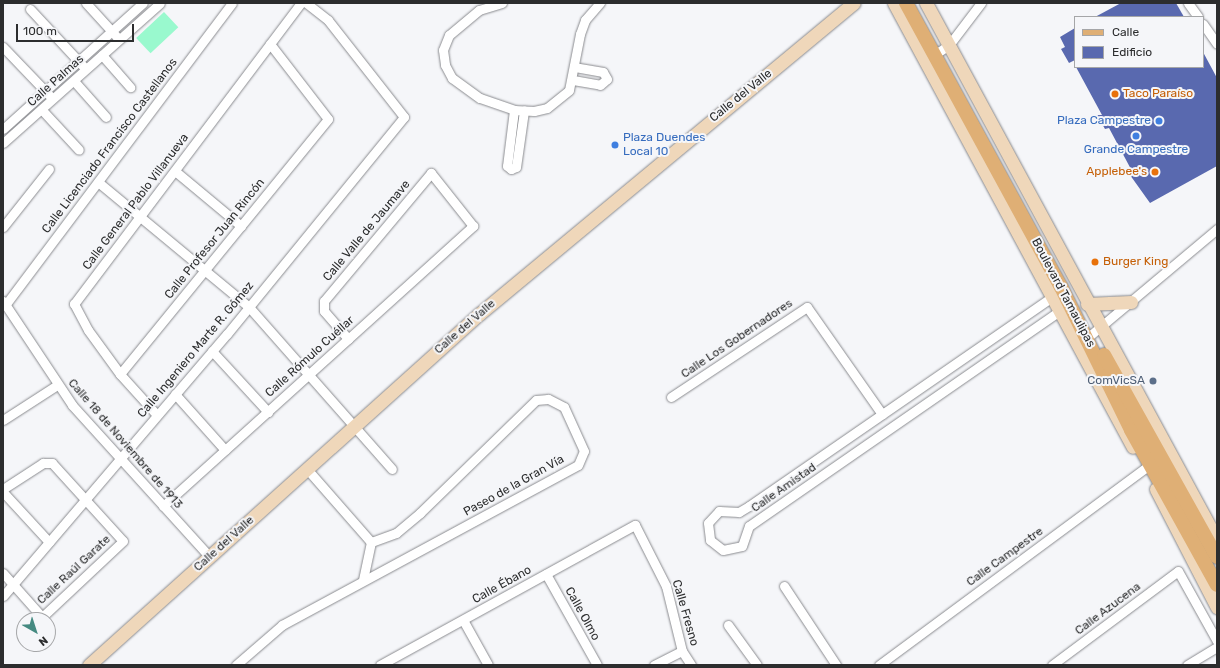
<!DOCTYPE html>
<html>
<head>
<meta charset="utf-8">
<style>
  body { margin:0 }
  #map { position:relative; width:1220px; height:668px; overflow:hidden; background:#f5f6f9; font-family:Rubik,sans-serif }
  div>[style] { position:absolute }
  .green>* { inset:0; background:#99f9ce; transform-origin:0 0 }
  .building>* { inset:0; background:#5969af }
  .roads { filter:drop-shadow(0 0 1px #8a8b8f) drop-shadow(0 0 1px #8a8b8f) }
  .street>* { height:9px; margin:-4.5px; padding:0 4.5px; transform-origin:4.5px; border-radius:4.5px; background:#fff }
  .secondary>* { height:13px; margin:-6.5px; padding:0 6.5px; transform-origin:6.5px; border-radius:6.5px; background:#efd7ba }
  .primary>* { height:14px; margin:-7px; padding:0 7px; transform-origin:7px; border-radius:7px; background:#dfaf75 }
  .dots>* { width:11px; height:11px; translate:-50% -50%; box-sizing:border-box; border:2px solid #f5f6f9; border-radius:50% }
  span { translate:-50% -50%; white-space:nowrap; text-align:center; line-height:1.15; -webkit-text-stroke:4px #f5f6f9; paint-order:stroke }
  .street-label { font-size:12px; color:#2c2d2e }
  .food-label { font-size:12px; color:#c56008 }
  .left { translate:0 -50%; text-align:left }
  .right { translate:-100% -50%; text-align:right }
  .shop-label { font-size:12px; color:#366cbe }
  .service-label { font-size:12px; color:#4e5e75 }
  .frame { position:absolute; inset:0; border:4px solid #2c2d2e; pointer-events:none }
  .legend { position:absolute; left:1074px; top:16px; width:130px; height:52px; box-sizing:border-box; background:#f5f6f9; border:1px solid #a5a6a8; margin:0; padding:5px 7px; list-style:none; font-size:12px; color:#2c2d2e }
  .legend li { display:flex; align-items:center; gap:8px; height:20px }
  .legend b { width:20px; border:1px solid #a5a6a8 }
  .north { position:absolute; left:16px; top:612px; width:40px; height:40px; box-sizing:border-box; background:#f5f6f9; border:1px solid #a5a6a8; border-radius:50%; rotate:141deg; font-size:11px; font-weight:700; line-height:16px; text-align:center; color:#2c2d2e }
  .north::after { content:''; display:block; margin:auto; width:14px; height:18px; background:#458a81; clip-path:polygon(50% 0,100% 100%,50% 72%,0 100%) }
  .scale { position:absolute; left:16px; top:24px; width:118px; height:18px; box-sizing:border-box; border:2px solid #2c2d2e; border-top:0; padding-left:5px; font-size:12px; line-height:14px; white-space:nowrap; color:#2c2d2e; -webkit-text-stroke:3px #f5f6f9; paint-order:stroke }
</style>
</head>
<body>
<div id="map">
  <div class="green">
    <i style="left:164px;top:12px;width:21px;height:38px;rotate:47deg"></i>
  </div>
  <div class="building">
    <i style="clip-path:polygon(1121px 3px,1176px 3px,1184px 17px,1095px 17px)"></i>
    <i style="clip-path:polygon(1075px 28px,1075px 60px,1069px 63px,1061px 49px,1065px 47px,1060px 37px)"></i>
    <i style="clip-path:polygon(1203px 52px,1217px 78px,1217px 166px,1150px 203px,1130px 175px,1133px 173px,1109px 128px,1105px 129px,1097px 115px,1102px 115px,1076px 67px,1203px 67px)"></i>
  </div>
  <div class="roads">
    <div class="street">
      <i style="left:86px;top:3px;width:45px;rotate:47.7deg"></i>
      <i style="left:502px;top:3px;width:24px;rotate:163deg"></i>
      <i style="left:479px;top:10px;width:39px;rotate:140deg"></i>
      <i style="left:449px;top:35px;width:16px;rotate:112deg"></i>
      <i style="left:443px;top:50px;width:15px;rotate:82deg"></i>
      <i style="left:445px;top:65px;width:15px;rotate:62deg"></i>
      <i style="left:452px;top:78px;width:34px;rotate:36deg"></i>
      <i style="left:480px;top:98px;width:36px;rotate:19deg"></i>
      <i style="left:514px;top:110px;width:20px;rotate:3deg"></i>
      <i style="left:534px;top:111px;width:13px;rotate:-13deg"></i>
      <i style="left:547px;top:108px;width:28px;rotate:-39deg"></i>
      <i style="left:569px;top:90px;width:57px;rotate:-78.9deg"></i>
      <i style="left:580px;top:34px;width:15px;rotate:-70deg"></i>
      <i style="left:585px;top:20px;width:23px;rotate:-49deg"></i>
      <i style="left:1188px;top:3px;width:17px;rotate:54deg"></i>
      <i style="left:30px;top:9px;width:78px;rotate:47.1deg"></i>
      <i style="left:1203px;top:24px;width:24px;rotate:55deg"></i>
      <i style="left:3px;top:47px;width:68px;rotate:46.2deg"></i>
      <i style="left:940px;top:51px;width:11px;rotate:-34deg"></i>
      <i style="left:949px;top:45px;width:53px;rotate:-52.7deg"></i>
      <i style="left:102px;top:55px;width:43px;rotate:48.8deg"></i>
      <i style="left:573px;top:80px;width:27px;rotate:10deg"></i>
      <i style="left:600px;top:85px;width:9px;rotate:-41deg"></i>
      <i style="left:607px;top:79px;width:8px;rotate:-120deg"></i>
      <i style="left:603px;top:72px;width:27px;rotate:-170deg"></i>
      <i style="left:74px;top:81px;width:48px;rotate:48.4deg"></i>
      <i style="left:42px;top:110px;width:54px;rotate:47.2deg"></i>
      <i style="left:514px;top:110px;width:56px;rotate:97.1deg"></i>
      <i style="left:507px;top:166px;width:5px;rotate:37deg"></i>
      <i style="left:511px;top:169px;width:5px;rotate:-22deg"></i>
      <i style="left:516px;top:167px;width:57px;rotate:-81.9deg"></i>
      <i style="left:3px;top:129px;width:188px;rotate:-42deg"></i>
      <i style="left:3px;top:143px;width:210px;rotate:-41.7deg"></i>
      <i style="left:175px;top:171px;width:86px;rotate:39.8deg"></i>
      <i style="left:98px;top:182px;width:196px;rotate:39.6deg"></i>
      <i style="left:249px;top:307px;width:216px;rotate:48.6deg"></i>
      <i style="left:3px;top:227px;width:74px;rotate:-51.6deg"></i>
      <i style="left:1052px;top:297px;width:368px;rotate:145.4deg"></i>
      <i style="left:749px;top:506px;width:12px;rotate:149deg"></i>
      <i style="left:739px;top:512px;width:20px;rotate:-177deg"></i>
      <i style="left:719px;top:511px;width:16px;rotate:133deg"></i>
      <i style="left:708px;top:523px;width:17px;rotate:83deg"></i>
      <i style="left:710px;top:540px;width:16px;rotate:38deg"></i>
      <i style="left:723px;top:550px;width:19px;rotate:-12deg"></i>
      <i style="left:742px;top:546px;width:21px;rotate:-71deg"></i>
      <i style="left:749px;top:526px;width:378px;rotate:-34.7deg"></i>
      <i style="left:3px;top:301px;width:125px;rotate:56.4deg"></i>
      <i style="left:72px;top:405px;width:205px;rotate:47.8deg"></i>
      <i style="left:6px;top:304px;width:376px;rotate:-53.1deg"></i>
      <i style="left:1087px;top:338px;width:170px;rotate:-40deg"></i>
      <i style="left:212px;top:351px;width:83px;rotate:47.4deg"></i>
      <i style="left:120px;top:374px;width:329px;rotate:-50.8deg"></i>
      <i style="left:328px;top:119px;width:95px;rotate:-127.7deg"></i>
      <i style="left:175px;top:394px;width:75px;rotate:48.2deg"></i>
      <i style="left:671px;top:397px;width:163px;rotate:-33.5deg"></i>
      <i style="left:807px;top:307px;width:131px;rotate:55deg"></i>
      <i style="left:157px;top:415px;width:55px;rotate:-132.1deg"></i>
      <i style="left:120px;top:374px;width:54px;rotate:-126deg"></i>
      <i style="left:88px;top:330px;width:30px;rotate:-118deg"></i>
      <i style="left:74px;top:304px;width:377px;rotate:-53deg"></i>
      <i style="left:3px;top:420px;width:64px;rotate:-32.9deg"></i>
      <i style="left:307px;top:469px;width:97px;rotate:48.8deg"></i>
      <i style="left:371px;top:542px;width:39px;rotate:102deg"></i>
      <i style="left:3px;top:489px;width:48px;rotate:-33deg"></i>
      <i style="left:43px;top:463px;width:9px"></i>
      <i style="left:52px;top:463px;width:105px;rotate:47.7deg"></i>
      <i style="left:123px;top:541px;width:111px;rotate:136.8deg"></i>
      <i style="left:42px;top:617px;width:59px;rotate:-131.6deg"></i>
      <i style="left:3px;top:492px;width:68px;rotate:47.4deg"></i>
      <i style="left:163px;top:506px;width:249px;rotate:-42.1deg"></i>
      <i style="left:348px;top:339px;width:169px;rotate:-42.1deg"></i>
      <i style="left:473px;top:226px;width:68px;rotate:-128.4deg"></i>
      <i style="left:431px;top:173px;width:167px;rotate:129.9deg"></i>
      <i style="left:324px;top:301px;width:10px;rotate:90deg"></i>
      <i style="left:324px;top:311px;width:37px;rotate:49deg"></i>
      <i style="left:546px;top:574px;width:104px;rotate:60.7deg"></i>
      <i style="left:784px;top:586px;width:95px;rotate:56.6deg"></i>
      <i style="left:3px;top:596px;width:345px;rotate:-49.5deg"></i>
      <i style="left:227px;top:334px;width:280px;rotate:-50.8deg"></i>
      <i style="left:404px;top:117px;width:123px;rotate:-128.1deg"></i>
      <i style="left:328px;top:20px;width:28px;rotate:-142deg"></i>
      <i style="left:463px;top:620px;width:51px;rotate:60.9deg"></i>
      <i style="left:728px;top:625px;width:49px;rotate:54.1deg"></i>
      <i style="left:236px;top:665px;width:61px;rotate:-41deg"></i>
      <i style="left:282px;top:625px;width:336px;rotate:-28.4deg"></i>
      <i style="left:578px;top:465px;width:15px;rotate:-67deg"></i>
      <i style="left:584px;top:451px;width:48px;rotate:-114.4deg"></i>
      <i style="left:564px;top:407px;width:18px;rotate:-153deg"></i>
      <i style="left:548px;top:399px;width:12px;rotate:175deg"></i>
      <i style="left:536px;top:400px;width:162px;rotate:135.8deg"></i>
      <i style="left:420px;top:513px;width:31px;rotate:140deg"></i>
      <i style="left:396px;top:533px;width:27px;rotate:160deg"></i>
      <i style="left:380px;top:665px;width:291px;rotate:-28.8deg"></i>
      <i style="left:635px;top:525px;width:68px;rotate:63.1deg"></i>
      <i style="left:666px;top:586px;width:67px;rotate:76.2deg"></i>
      <i style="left:682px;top:651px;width:17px;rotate:57deg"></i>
      <i style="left:654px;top:665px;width:31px;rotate:-27deg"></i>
      <i style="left:879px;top:665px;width:331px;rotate:-36.5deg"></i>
      <i style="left:1052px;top:665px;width:157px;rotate:-36.7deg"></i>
      <i style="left:1178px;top:571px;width:80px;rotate:60.9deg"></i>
      <i style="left:1187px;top:665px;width:35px;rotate:-31deg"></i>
    </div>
    <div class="secondary">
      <i style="left:894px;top:3px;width:504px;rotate:61.71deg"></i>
      <i style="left:926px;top:3px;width:611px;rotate:61.55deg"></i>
      <i style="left:1087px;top:304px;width:44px;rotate:-2.6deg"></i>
      <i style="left:1156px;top:489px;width:133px;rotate:62.7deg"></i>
      <i style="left:89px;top:665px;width:525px;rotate:-41.99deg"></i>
      <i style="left:479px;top:314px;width:487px;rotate:-39.7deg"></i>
    </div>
    <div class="primary">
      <i style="left:906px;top:3px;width:324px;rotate:61.4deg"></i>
      <i style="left:1061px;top:287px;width:159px;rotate:63.9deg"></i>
      <i style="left:1131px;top:430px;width:177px;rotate:61deg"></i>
      <i style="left:1104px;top:355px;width:231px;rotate:60.8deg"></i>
    </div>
  </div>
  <div class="dots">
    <i style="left:1115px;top:94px;background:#e8710a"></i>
    <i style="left:1159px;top:121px;background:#3f7fe0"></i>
    <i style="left:1136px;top:136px;background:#3f7fe0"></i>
    <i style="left:615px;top:145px;background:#3f7fe0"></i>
    <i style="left:1155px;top:172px;background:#e8710a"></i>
    <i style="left:1095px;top:262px;background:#e8710a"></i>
    <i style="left:1153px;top:381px;background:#5c6f8a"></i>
  </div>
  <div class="street-label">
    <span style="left:56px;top:81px;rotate:-42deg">Calle Palmas</span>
    <span style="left:741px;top:96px;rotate:-39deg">Calle del Valle</span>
    <span style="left:110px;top:146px;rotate:-53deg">Calle Licenciado Francisco Castellanos</span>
    <span style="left:136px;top:202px;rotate:-53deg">Calle General Pablo Villanueva</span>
    <span style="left:367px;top:231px;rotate:-50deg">Calle Valle de Jaumave</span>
    <span style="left:215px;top:239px;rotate:-51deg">Calle Profesor Juan Rincón</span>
    <span style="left:1063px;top:293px;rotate:62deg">Boulevard Tamaulipas</span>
    <span style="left:465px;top:327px;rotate:-41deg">Calle del Valle</span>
    <span style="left:737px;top:339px;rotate:-34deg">Calle Los Gobernadores</span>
    <span style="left:196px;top:350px;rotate:-50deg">Calle Ingeniero Marte R. Gómez</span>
    <span style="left:310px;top:357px;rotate:-42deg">Calle Rómulo Cuéllar</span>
    <span style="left:125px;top:444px;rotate:49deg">Calle 18 de Noviembre de 1913</span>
    <span style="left:514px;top:486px;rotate:-29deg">Paseo de la Gran Vía</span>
    <span style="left:784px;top:488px;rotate:-35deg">Calle Amistad</span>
    <span style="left:224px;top:544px;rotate:-42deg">Calle del Valle</span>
    <span style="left:1005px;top:557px;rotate:-36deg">Calle Campestre</span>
    <span style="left:74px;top:570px;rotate:-43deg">Calle Raúl Garate</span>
    <span style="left:502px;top:585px;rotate:-29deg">Calle Ébano</span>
    <span style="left:1108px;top:609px;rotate:-37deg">Calle Azucena</span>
    <span style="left:685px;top:613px;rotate:74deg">Calle Fresno</span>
    <span style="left:582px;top:614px;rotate:61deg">Calle Olmo</span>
  </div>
  <div class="food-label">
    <span class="left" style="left:1123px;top:94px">Taco Paraíso</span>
    <span class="right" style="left:1147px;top:172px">Applebee's</span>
    <span class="left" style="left:1103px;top:262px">Burger King</span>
  </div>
  <div class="shop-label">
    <span class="right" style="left:1151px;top:121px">Plaza Campestre</span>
    <span class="left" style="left:623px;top:145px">Plaza Duendes<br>Local 10</span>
    <span style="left:1136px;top:150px">Grande Campestre</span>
  </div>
  <div class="service-label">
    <span class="right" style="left:1145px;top:381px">ComVicSA</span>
  </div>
  <div class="frame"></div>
  <ul class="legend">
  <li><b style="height:5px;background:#dfaf75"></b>Calle</li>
  <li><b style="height:11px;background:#5969af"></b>Edificio</li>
  </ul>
  <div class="north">N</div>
  <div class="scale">100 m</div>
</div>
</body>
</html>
